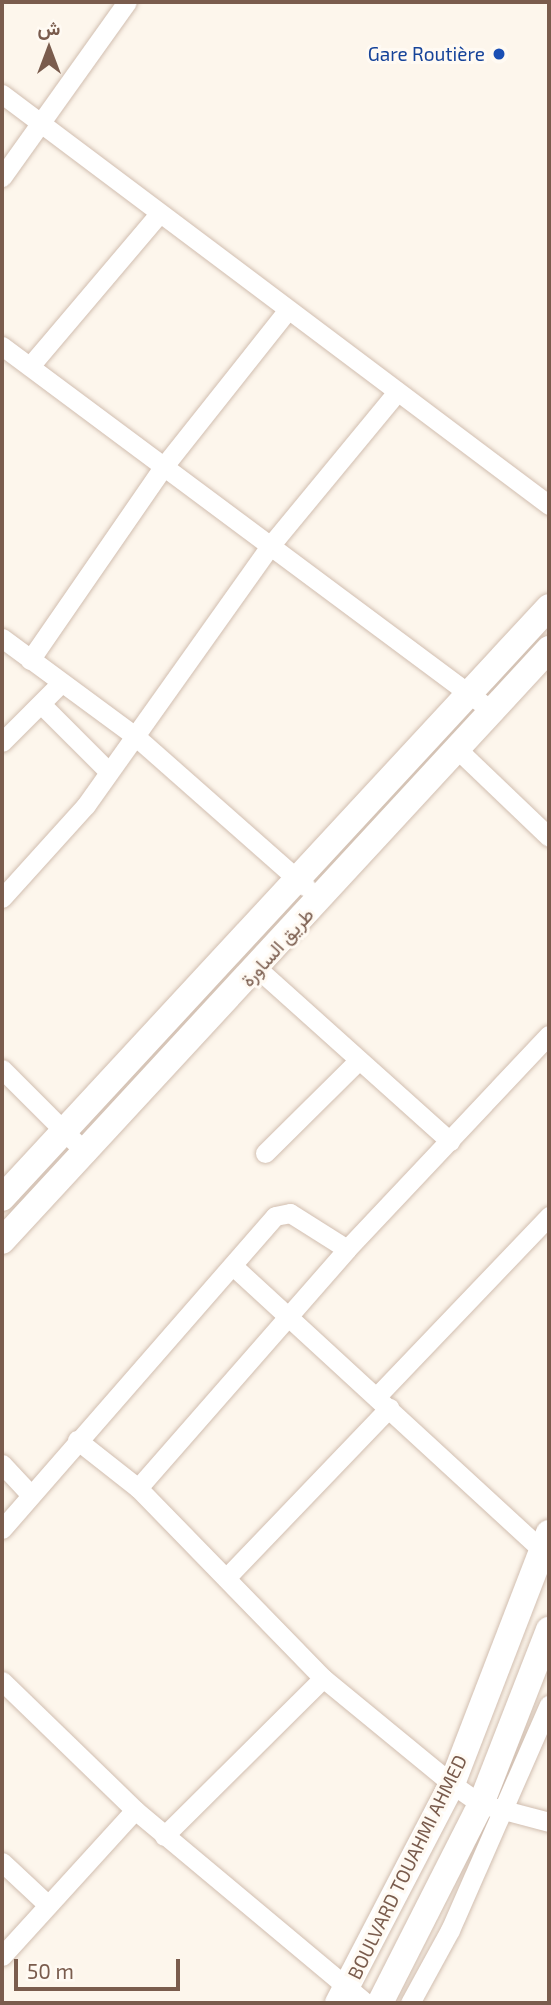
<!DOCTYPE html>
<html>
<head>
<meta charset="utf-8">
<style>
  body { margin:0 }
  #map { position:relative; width:551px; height:2005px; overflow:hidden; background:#fdf6ec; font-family:"Exo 2",Vazirmatn,sans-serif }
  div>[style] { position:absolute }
  .roads { filter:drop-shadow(0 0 2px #d1beb0) drop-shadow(0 0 2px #d1beb0) }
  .minor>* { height:19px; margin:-9.5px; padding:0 9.5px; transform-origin:9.5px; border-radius:9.5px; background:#fff }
  .secondary>* { height:26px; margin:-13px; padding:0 13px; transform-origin:13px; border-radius:13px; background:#fff }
  .dots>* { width:19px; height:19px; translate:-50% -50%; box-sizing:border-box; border:4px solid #fffaf3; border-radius:50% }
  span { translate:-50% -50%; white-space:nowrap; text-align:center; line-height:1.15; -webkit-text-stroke:6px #fffaf3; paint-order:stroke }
  .transit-label { font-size:19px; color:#164399 }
  .right { translate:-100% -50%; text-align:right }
  .street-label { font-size:19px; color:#7a5c4d }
  .frame { position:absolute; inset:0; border:4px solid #7a5c4d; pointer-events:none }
  .north { position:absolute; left:14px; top:14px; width:70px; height:70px; -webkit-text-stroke:5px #fffaf3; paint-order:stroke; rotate:0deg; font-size:19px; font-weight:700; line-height:28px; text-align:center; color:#7a5c4d }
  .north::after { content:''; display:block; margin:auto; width:24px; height:32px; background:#7a5c4d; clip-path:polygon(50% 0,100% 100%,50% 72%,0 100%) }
  .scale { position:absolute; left:14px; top:1959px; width:166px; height:32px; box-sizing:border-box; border:4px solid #7a5c4d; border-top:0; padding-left:9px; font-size:21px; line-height:24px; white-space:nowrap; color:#7a5c4d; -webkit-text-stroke:5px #fffaf3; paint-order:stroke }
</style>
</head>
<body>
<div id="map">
  <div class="roads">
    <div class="minor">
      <i style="left:2px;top:94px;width:684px;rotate:36.92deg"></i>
      <i style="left:2px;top:177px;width:215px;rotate:-54.5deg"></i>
      <i style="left:2px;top:346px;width:611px;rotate:36.68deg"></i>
      <i style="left:30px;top:366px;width:199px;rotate:-49.7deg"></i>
      <i style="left:2px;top:638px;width:165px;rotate:36.4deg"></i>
      <i style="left:135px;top:736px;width:228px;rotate:41.4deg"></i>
      <i style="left:30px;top:660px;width:236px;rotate:-55.4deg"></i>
      <i style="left:164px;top:466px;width:198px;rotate:-51.6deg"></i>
      <i style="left:41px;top:704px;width:96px;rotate:45deg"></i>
      <i style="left:2px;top:742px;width:83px;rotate:-45deg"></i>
      <i style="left:457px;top:749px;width:127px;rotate:43.7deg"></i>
      <i style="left:2px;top:898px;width:125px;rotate:-47.9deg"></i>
      <i style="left:86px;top:805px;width:318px;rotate:-54.6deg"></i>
      <i style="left:270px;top:546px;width:200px;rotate:-50.5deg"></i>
      <i style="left:258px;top:969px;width:258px;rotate:41.9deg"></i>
      <i style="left:2px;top:1069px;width:119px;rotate:45deg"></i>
      <i style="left:265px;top:1153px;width:131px;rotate:-44.7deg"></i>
      <i style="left:233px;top:1266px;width:420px;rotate:42.6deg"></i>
      <i style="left:378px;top:1395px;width:248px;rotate:-46.3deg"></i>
      <i style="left:77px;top:1440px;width:78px;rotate:38.2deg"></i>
      <i style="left:138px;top:1488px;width:265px;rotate:45.8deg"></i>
      <i style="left:323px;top:1678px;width:167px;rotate:39.4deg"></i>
      <i style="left:452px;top:1784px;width:35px;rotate:35deg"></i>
      <i style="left:481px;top:1804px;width:70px;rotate:14.8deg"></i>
      <i style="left:2px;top:1464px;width:41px;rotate:47deg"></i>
      <i style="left:138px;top:1488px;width:317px;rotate:-48.8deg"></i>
      <i style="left:2px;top:1529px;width:415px;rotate:-48.9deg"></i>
      <i style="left:275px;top:1216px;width:15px;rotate:-11deg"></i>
      <i style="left:290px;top:1213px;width:67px;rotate:32.3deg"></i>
      <i style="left:347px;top:1249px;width:294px;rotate:-46.7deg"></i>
      <i style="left:226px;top:1578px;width:236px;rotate:-46.2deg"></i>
      <i style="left:2px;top:1681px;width:185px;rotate:44.1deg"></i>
      <i style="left:135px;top:1810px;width:301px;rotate:39.9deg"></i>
      <i style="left:164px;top:1836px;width:224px;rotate:-44.8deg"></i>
      <i style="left:2px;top:1862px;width:63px;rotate:43.1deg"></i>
      <i style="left:2px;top:1956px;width:197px;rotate:-47.7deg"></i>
      <i style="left:410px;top:2003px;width:83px;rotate:-61.3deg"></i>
      <i style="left:450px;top:1930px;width:246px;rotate:-66.3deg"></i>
    </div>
    <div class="secondary">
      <i style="left:2px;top:1198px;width:805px;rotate:-47.21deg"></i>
      <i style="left:2px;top:1241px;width:806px;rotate:-47.26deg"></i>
      <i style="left:338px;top:2003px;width:247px;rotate:-62.5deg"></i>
      <i style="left:452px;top:1784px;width:269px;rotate:-68.9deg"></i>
      <i style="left:380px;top:2003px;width:223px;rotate:-63.1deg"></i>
      <i style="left:481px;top:1804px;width:187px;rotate:-68.7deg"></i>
    </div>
  </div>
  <div class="dots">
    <i style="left:499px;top:54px;background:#1a4fb4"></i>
  </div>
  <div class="transit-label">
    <span class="right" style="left:485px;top:54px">Gare Routière</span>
  </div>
  <div class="street-label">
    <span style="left:277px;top:947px;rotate:-48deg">طريق الساورة</span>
    <span style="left:407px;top:1867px;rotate:-64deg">BOULVARD TOUAHMI AHMED</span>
  </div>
  <div class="frame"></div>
  <div class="north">ش</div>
  <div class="scale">50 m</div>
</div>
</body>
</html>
